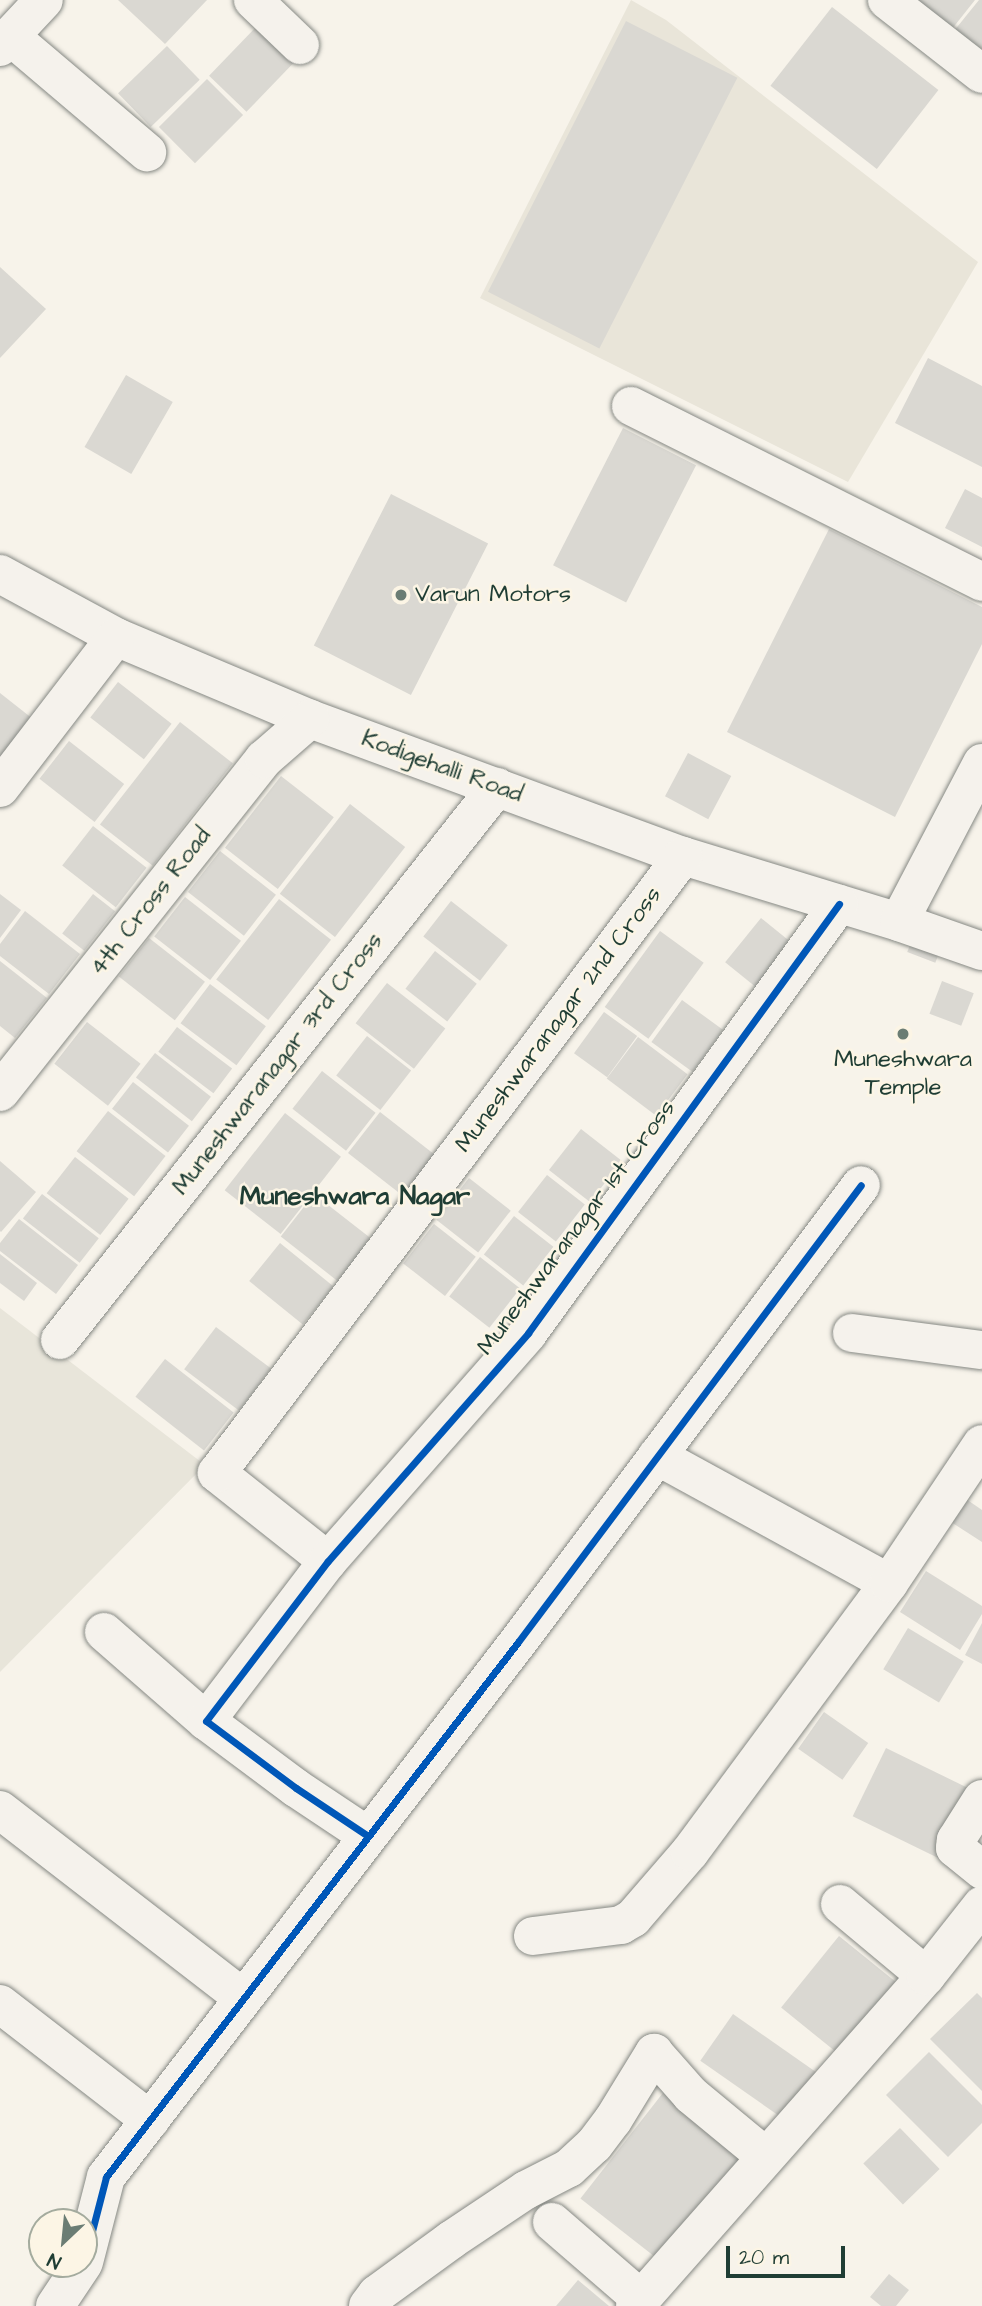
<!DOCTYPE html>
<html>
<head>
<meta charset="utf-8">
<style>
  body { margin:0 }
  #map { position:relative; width:982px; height:2306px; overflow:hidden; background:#f7f3ea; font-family:"Architects Daughter",sans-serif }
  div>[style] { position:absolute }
  .built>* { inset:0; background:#e9e5d9 }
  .green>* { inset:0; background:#e8e5da }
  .building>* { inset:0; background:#dad8d2; transform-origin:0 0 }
  .roads { filter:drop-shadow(0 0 2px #868984) drop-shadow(0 0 2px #868984) }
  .minor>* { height:38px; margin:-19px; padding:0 19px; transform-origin:19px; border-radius:19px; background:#f5f2ec }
  .major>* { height:38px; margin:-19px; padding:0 19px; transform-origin:19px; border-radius:19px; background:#f5f2ec }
  .cycleway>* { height:7px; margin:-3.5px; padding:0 3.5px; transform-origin:3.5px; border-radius:3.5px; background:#0057b8 }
  .dots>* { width:19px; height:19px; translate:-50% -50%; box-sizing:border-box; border:4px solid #fcf5e5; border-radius:50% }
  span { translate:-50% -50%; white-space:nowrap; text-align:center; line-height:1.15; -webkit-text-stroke:5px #fcf5e5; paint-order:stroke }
  .poi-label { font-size:24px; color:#1f3d34 }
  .left { translate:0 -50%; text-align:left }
  .street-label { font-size:24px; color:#1f3d34 }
  .neighbourhood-label { font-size:26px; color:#1f3d34; font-weight:700 }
  .north { position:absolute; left:28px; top:2208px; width:70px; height:70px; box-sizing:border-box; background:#fcf5e5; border:2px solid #a4ab9e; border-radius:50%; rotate:206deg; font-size:19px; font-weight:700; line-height:28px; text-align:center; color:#1f3d34 }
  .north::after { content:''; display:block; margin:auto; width:24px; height:32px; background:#6b7d74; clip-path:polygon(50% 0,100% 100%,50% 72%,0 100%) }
  .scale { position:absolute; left:726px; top:2246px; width:119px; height:32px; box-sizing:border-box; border:4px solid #1f3d34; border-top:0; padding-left:9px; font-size:21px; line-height:24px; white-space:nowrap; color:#1f3d34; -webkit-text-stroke:5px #fcf5e5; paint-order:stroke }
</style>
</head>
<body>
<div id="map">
  <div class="built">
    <i style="clip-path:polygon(631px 0,666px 20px,978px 262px,848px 482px,480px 298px)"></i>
  </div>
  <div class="green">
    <i style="clip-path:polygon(0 1308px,205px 1465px,0 1672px)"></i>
  </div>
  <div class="building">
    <i style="clip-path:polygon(118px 0,207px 0,165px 44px)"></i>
    <i style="clip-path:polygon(905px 0,975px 0,948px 34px)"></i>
    <i style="clip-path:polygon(979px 0,982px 0,982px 63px,949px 37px)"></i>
    <i style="left:832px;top:7px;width:135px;height:100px;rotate:38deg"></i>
    <i style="left:626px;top:21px;width:125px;height:304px;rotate:27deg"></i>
    <i style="left:257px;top:26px;width:52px;height:69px;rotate:44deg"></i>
    <i style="left:167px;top:46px;width:47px;height:68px;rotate:46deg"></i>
    <i style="left:207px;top:79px;width:51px;height:68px;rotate:45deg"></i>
    <i style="clip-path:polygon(0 267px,46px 309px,0 358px)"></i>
    <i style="clip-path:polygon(928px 358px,982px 386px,982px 467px,895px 423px)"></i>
    <i style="left:126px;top:375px;width:54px;height:83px;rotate:30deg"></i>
    <i style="left:623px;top:428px;width:82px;height:154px;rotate:27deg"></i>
    <i style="clip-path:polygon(965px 489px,982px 498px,982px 547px,945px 528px)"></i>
    <i style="left:391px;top:494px;width:109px;height:170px;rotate:27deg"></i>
    <i style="clip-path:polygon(829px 529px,982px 607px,982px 644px,895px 817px,727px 732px)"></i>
    <i style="left:118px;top:682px;width:68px;height:45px;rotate:38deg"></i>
    <i style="clip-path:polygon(0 693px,33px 719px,2px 758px,0 756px)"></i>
    <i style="left:180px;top:722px;width:67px;height:130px;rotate:38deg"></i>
    <i style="left:69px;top:741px;width:70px;height:48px;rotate:38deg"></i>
    <i style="left:688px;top:753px;width:49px;height:49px;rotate:28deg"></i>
    <i style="left:281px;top:776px;width:67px;height:91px;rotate:38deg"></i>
    <i style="left:350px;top:804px;width:70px;height:114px;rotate:38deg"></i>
    <i style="left:93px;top:826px;width:68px;height:50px;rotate:38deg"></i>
    <i style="left:220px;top:851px;width:71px;height:52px;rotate:38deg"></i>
    <i style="clip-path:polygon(0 894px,21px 910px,0 938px)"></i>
    <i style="left:93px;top:894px;width:28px;height:50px;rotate:38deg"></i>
    <i style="left:185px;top:897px;width:71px;height:50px;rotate:38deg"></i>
    <i style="left:279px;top:899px;width:66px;height:102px;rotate:38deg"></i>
    <i style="left:451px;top:901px;width:72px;height:45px;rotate:38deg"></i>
    <i style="clip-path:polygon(25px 911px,80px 954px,49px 994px,0 956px,0 944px)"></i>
    <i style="left:761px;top:918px;width:41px;height:57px;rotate:39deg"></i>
    <i style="left:660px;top:931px;width:54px;height:94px;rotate:36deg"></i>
    <i style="left:913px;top:937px;width:30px;height:16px;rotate:21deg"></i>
    <i style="left:149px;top:938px;width:71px;height:49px;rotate:38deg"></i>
    <i style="left:435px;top:951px;width:53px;height:48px;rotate:38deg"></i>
    <i style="clip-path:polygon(0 961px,47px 998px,15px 1038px,0 1026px)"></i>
    <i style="left:942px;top:981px;width:34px;height:35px;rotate:21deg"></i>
    <i style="left:387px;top:983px;width:74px;height:51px;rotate:38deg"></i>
    <i style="left:210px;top:984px;width:70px;height:49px;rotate:37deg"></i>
    <i style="left:682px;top:1000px;width:51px;height:52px;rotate:36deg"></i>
    <i style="left:604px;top:1012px;width:41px;height:51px;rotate:36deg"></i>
    <i style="left:87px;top:1022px;width:68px;height:53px;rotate:38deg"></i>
    <i style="left:177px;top:1027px;width:69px;height:31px;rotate:37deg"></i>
    <i style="left:367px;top:1036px;width:56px;height:50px;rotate:38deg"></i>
    <i style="left:638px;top:1037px;width:62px;height:52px;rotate:37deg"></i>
    <i style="left:155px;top:1053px;width:71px;height:31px;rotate:38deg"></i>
    <i style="left:322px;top:1071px;width:68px;height:48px;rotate:38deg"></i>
    <i style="left:133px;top:1082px;width:71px;height:34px;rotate:38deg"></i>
    <i style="left:108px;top:1111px;width:73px;height:51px;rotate:38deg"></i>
    <i style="left:380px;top:1112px;width:70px;height:52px;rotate:38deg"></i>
    <i style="left:285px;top:1113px;width:71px;height:98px;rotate:38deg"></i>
    <i style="left:581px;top:1129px;width:52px;height:52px;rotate:38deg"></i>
    <i style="left:75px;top:1157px;width:68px;height:46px;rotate:38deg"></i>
    <i style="clip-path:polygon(0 1161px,36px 1192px,1px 1232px,0 1231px)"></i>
    <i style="left:547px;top:1175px;width:48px;height:47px;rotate:38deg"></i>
    <i style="left:469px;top:1178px;width:53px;height:53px;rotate:38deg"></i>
    <i style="left:42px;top:1194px;width:72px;height:31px;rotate:38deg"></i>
    <i style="left:314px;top:1194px;width:72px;height:54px;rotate:38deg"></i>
    <i style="left:514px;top:1216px;width:50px;height:49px;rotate:38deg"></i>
    <i style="clip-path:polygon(19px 1219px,78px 1265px,56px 1294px,0 1251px,0 1243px)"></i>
    <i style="left:434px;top:1224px;width:53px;height:50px;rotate:38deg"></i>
    <i style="left:280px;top:1243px;width:69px;height:49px;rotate:39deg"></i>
    <i style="clip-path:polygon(0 1254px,37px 1283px,24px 1301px,0 1283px)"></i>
    <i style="left:480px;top:1257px;width:51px;height:50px;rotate:38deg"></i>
    <i style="left:216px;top:1327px;width:69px;height:53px;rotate:37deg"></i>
    <i style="left:165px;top:1359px;width:87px;height:48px;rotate:38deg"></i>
    <i style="clip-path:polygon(966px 1499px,982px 1510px,982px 1542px,951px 1522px)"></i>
    <i style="clip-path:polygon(926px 1571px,982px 1606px,982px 1614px,960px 1650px,900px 1612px)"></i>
    <i style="clip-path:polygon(982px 1623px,982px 1664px,965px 1655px)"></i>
    <i style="left:908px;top:1628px;width:65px;height:48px;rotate:31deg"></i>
    <i style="left:824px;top:1712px;width:54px;height:45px;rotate:35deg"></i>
    <i style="left:886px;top:1748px;width:98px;height:76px;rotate:26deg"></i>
    <i style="left:839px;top:1936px;width:80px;height:92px;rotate:39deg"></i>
    <i style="clip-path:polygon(977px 1993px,982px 1998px,982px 2091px,930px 2039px)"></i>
    <i style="left:733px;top:2014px;width:113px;height:57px;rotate:35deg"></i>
    <i style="clip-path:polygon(929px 2052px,982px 2105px,982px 2123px,948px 2157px,886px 2095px)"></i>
    <i style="left:666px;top:2089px;width:103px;height:139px;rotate:38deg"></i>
    <i style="left:900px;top:2128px;width:57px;height:51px;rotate:46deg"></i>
    <i style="clip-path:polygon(889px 2274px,909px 2290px,896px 2306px,881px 2306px,870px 2297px)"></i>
    <i style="clip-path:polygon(578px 2280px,609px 2306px,556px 2306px)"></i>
  </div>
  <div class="roads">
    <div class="minor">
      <i style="left:253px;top:0;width:65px;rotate:43.8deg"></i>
      <i style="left:887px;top:0;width:120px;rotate:37.9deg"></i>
      <i style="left:10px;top:36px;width:180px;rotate:40.3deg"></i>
      <i style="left:0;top:47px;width:64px;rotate:-46.9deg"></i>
      <i style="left:631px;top:406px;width:393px;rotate:26.6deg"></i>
      <i style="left:0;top:574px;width:132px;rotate:28.5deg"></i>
      <i style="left:116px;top:637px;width:211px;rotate:22.9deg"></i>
      <i style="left:310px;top:719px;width:397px;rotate:20.2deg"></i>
      <i style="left:683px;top:856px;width:226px;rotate:17deg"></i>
      <i style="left:0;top:788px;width:190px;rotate:-52.5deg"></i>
      <i style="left:0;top:1092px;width:425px;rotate:-51.6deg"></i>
      <i style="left:264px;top:759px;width:61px;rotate:-41deg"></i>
      <i style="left:852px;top:1333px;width:131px;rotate:7.5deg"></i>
      <i style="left:60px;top:1340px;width:705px;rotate:-51.68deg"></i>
      <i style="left:657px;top:1456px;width:264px;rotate:28.7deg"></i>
      <i style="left:328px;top:1561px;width:142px;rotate:-141.6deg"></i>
      <i style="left:217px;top:1473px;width:773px;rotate:-52.94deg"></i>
      <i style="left:104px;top:1632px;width:135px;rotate:41.1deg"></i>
      <i style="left:982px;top:1799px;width:49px;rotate:122.4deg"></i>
      <i style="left:956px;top:1840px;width:8px;rotate:97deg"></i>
      <i style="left:955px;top:1848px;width:35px;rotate:39deg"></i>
      <i style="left:0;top:1810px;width:307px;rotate:37.7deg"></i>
      <i style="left:368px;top:1836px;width:87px;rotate:-146.3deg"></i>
      <i style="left:296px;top:1788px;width:112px;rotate:-143.3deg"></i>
      <i style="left:206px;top:1721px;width:201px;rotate:-52.7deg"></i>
      <i style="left:328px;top:1561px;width:303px;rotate:-48.7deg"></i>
      <i style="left:528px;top:1333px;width:530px;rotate:-54.06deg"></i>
      <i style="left:840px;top:1904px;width:112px;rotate:39.9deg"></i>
      <i style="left:533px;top:1936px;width:89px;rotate:-7.1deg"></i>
      <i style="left:621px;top:1925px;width:14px;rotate:-30deg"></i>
      <i style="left:633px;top:1918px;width:87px;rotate:-49.2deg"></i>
      <i style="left:690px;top:1852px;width:335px;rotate:-53.5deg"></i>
      <i style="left:889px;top:1583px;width:167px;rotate:-56.2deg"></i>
      <i style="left:0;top:2004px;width:190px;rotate:37.7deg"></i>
      <i style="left:552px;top:2222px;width:118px;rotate:40.9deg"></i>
      <i style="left:84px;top:2262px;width:88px;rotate:-75.5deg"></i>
      <i style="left:106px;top:2177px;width:675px;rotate:-52.4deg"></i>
      <i style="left:518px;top:1642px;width:571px;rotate:-53.11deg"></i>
      <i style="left:55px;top:2306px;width:50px;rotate:-56.3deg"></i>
      <i style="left:368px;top:2306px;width:15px;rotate:-53deg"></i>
      <i style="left:377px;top:2294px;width:92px;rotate:-36.1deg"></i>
      <i style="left:451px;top:2240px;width:90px;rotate:-33.7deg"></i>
      <i style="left:526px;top:2190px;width:48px;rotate:-27.1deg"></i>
      <i style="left:569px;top:2168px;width:34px;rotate:-43deg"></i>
      <i style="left:594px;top:2145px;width:31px;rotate:-53deg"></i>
      <i style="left:613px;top:2120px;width:79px;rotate:-58.5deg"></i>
      <i style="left:654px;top:2053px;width:56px;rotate:48.6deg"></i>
      <i style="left:691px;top:2095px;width:96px;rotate:39.5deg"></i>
      <i style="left:635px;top:2306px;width:440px;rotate:-48.6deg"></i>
      <i style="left:926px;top:1976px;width:90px;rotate:-51.7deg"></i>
    </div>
    <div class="major">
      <i style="left:982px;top:763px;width:179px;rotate:117.6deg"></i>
      <i style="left:899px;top:922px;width:88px;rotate:19.3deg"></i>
    </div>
  </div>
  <div class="cycleway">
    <i style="left:368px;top:1836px;width:87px;rotate:-146.3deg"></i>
    <i style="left:296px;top:1788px;width:112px;rotate:-143.3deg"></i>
    <i style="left:206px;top:1721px;width:201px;rotate:-52.7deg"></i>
    <i style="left:328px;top:1561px;width:303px;rotate:-48.7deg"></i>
    <i style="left:528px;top:1333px;width:530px;rotate:-54.06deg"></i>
    <i style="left:84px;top:2262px;width:88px;rotate:-75.5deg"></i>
    <i style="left:106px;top:2177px;width:675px;rotate:-52.4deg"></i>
    <i style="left:518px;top:1642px;width:571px;rotate:-53.11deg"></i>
  </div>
  <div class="dots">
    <i style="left:401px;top:595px;background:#6b7d74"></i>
    <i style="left:903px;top:1034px;background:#6b7d74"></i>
  </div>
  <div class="poi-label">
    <span class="left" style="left:415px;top:595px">Varun Motors</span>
    <span style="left:903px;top:1074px">Muneshwara<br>Temple</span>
  </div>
  <div class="street-label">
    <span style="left:442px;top:767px;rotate:20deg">Kodigehalli Road</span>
    <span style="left:151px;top:902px;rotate:-52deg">4th Cross Road</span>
    <span style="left:559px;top:1020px;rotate:-53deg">Muneshwaranagar 2nd Cross</span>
    <span style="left:278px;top:1064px;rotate:-52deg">Muneshwaranagar 3rd Cross</span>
    <span style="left:577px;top:1228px;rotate:-53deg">Muneshwaranagar 1st Cross</span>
  </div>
  <div class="neighbourhood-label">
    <span style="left:355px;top:1197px">Muneshwara Nagar</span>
  </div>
  <div class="north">N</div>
  <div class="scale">20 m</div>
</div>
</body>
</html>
